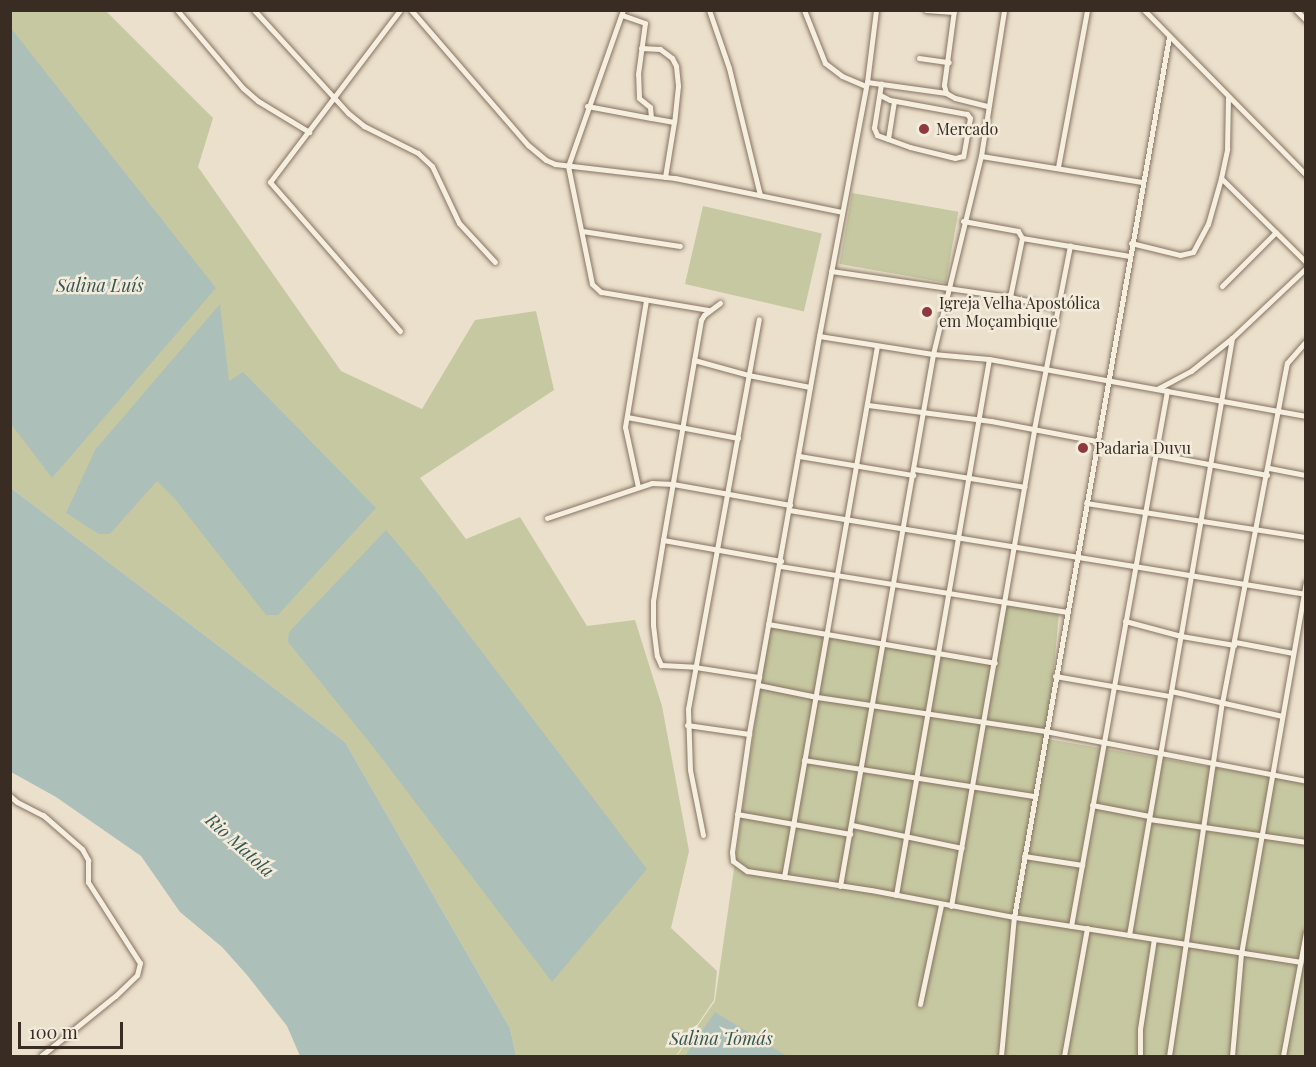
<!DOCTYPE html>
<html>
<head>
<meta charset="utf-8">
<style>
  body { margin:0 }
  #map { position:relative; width:1316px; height:1067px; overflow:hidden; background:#ebe0cc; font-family:"Playfair Display",serif }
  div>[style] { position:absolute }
  .green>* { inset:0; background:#c6c8a1; transform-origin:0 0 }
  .water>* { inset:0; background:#acc0b9 }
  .roads { filter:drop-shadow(0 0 2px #867362) drop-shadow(0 0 2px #867362) }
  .minor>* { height:5px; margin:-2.5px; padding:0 2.5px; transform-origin:2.5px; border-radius:2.5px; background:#f6eedf }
  .dots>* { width:16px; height:16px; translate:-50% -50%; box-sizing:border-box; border:3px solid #f3ebdb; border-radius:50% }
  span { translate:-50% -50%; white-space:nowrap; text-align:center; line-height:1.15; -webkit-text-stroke:5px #f3ebdb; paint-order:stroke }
  .poi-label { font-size:16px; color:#392c23 }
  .left { translate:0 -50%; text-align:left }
  .water-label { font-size:18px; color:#345753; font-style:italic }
  .frame { position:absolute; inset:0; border:12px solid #392c23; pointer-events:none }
  .scale { position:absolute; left:18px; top:1022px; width:105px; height:27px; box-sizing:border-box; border:3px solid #392c23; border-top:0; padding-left:8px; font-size:18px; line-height:21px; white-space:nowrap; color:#392c23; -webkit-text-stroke:4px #f3ebdb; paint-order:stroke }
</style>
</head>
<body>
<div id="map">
  <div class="green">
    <i style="clip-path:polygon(10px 11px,106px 11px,213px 118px,198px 167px,341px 371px,422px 409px,475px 320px,536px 311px,554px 390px,420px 478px,466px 539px,520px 517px,587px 626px,635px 620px,662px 706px,689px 851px,671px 928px,717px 971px,714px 1000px,676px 1056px,516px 1056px,510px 1028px,345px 742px,11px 488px)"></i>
    <i style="left:852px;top:193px;width:108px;height:72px;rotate:10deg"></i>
    <i style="left:703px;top:206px;width:122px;height:80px;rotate:13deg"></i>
    <i style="clip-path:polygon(1007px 605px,1059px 614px,1047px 739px,1305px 783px,1305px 1056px,677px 1056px,715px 1001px,769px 626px,994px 660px)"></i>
  </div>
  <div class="water">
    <i style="clip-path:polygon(10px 27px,216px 288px,52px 478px,11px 424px)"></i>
    <i style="clip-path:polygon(220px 304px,229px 381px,243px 372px,376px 508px,278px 615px,266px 615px,175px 499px,157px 481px,110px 534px,99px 534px,66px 513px,95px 450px)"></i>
    <i style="clip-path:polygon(11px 488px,345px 742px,510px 1028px,516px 1056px,300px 1056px,287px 1026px,247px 975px,222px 947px,180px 912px,141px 856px,56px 797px,11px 772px)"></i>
    <i style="clip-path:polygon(386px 530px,422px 573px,647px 869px,552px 982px,374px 748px,288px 642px,289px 632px)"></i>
    <i style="clip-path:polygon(715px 1012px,787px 1056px,685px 1056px)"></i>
  </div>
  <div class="roads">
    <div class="minor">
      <i style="left:177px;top:10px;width:102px;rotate:49.8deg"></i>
      <i style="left:243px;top:88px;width:20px;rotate:41deg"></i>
      <i style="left:258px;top:101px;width:60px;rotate:31.3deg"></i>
      <i style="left:254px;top:10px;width:139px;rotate:47.6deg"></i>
      <i style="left:348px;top:113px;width:21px;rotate:39deg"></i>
      <i style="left:364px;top:126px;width:60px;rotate:26.6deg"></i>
      <i style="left:418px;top:153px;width:19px;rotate:43deg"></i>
      <i style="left:432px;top:166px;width:63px;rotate:64.7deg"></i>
      <i style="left:459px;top:223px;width:53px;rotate:47.3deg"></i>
      <i style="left:411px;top:10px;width:179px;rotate:49.1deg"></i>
      <i style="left:528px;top:145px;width:23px;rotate:40deg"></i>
      <i style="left:546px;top:160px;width:10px;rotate:24deg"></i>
      <i style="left:555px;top:164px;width:121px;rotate:6.7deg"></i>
      <i style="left:675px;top:178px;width:170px;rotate:11.5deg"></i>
      <i style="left:623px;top:10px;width:165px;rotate:109.4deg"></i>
      <i style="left:568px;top:166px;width:120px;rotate:78.5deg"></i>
      <i style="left:592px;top:284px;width:12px;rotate:42deg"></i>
      <i style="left:601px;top:292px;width:109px;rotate:9.5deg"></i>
      <i style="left:709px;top:10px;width:61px;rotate:71deg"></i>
      <i style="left:729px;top:68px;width:131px;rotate:76.3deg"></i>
      <i style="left:804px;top:10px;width:57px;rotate:68.4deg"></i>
      <i style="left:825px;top:63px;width:21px;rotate:37deg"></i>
      <i style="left:842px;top:76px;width:26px;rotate:23deg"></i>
      <i style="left:876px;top:10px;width:73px;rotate:97.1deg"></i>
      <i style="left:867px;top:82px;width:258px;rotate:100.7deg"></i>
      <i style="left:819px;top:336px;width:404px;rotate:100deg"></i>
      <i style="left:749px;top:734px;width:119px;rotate:98.2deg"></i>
      <i style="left:732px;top:852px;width:9px;rotate:84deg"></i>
      <i style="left:733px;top:861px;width:17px;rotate:36deg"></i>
      <i style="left:747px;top:871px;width:125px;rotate:8.7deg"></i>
      <i style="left:871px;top:890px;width:146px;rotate:10.7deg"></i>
      <i style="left:1014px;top:917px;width:290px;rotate:8.9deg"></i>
      <i style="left:926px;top:10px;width:28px;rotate:4deg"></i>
      <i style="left:954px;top:10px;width:76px;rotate:97.6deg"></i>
      <i style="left:944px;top:85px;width:8px;rotate:76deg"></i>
      <i style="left:946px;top:93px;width:10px;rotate:29deg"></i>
      <i style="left:955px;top:98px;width:33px;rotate:14deg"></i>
      <i style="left:1144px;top:10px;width:231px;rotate:45.5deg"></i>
      <i style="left:1296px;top:10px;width:14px;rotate:45deg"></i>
      <i style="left:641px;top:48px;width:19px;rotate:3deg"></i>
      <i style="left:660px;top:49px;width:15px;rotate:37deg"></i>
      <i style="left:672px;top:58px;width:9px;rotate:63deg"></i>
      <i style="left:676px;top:66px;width:20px;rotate:84deg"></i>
      <i style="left:678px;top:86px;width:36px;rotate:96deg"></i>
      <i style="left:674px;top:122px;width:23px;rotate:-170deg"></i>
      <i style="left:919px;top:58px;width:30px;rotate:8deg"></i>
      <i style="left:867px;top:82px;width:80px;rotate:7.9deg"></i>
      <i style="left:880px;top:95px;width:11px;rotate:27deg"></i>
      <i style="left:890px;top:100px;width:78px;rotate:10.3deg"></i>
      <i style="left:967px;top:114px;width:5px;rotate:53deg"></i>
      <i style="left:970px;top:118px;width:39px;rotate:100deg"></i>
      <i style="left:963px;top:156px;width:8px;rotate:166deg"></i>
      <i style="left:955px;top:158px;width:46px;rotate:-166.3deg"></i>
      <i style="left:910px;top:147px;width:35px;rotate:-160deg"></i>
      <i style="left:877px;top:135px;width:8px;rotate:-113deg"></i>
      <i style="left:874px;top:128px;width:45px;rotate:-81deg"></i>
      <i style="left:587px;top:106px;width:65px;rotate:10.6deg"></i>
      <i style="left:651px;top:118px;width:11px;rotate:-95deg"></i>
      <i style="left:650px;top:107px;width:14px;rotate:-141deg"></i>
      <i style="left:639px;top:98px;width:24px;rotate:-92deg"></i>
      <i style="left:638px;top:74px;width:51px;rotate:-82.2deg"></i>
      <i style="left:645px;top:23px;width:24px;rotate:-161deg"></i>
      <i style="left:888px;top:139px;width:38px;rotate:-81deg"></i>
      <i style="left:981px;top:156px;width:163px;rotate:9.2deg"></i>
      <i style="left:1058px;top:167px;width:160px;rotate:-79.5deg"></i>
      <i style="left:665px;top:177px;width:56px;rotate:-80.7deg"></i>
      <i style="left:1221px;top:178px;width:120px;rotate:44.7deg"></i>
      <i style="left:963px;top:221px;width:56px;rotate:10.3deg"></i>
      <i style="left:1018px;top:231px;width:8px;rotate:60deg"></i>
      <i style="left:1022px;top:238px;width:60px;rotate:101.5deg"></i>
      <i style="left:1010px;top:297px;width:49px;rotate:12.9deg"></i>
      <i style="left:582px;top:231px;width:99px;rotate:8.7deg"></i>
      <i style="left:1022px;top:238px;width:109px;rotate:9.5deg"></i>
      <i style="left:1131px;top:243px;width:50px;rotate:13.8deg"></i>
      <i style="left:1180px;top:255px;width:13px;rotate:-13deg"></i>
      <i style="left:1193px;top:252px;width:32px;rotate:-62deg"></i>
      <i style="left:1208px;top:224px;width:48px;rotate:-74.2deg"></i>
      <i style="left:1221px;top:178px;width:30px;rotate:-78deg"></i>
      <i style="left:1227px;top:149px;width:52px;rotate:-88.9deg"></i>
      <i style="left:831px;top:271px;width:181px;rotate:8.3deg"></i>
      <i style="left:1222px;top:286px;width:76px;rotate:-45deg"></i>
      <i style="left:720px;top:303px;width:20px;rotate:143deg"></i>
      <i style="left:704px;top:315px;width:6px;rotate:121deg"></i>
      <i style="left:701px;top:320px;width:223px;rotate:99.8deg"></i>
      <i style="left:663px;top:540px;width:62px;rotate:99.3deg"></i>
      <i style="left:653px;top:601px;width:24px;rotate:90deg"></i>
      <i style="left:653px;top:625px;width:31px;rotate:83deg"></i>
      <i style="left:657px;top:656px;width:10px;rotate:66deg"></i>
      <i style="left:661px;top:665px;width:34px;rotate:3deg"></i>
      <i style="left:695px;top:667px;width:65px;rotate:8.9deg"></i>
      <i style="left:400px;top:331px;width:198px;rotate:-131.1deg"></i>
      <i style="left:270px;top:182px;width:216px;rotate:-52.9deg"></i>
      <i style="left:819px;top:336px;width:115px;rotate:9deg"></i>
      <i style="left:933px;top:354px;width:56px;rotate:5.1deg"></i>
      <i style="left:989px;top:359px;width:322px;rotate:10.2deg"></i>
      <i style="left:694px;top:360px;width:56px;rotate:15.5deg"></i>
      <i style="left:748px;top:375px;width:63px;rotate:11deg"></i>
      <i style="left:1157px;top:389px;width:38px;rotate:-28deg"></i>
      <i style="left:1191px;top:371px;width:53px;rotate:-38.8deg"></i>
      <i style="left:1232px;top:338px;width:102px;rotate:-43.4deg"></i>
      <i style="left:868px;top:405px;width:124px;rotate:7.4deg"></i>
      <i style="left:991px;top:421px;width:107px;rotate:10.8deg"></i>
      <i style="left:627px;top:417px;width:113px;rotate:10.7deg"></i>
      <i style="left:1155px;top:454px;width:114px;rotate:10.6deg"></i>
      <i style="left:799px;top:456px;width:116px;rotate:9.5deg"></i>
      <i style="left:1269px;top:468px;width:38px;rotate:11deg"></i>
      <i style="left:914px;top:469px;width:112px;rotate:9.2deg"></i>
      <i style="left:638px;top:487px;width:61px;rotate:-102.2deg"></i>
      <i style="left:625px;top:427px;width:129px;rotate:-80.6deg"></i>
      <i style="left:1086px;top:503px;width:223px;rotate:8.8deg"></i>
      <i style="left:789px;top:510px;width:524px;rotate:9.23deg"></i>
      <i style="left:547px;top:518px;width:111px;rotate:-18.4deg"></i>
      <i style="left:652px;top:483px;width:21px;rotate:3deg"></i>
      <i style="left:673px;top:484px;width:119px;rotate:10.2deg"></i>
      <i style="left:663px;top:540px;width:120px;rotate:10.1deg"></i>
      <i style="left:780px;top:566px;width:290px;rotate:9.1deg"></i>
      <i style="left:1125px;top:621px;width:58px;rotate:15deg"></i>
      <i style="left:1181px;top:636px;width:54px;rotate:9.6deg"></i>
      <i style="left:768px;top:624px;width:230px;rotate:9.7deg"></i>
      <i style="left:1235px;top:642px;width:59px;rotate:10.7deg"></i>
      <i style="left:1055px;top:676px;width:117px;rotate:9.9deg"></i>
      <i style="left:758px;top:685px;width:60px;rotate:11.5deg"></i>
      <i style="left:817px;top:697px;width:231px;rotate:8.5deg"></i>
      <i style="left:1045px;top:731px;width:266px;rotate:10.8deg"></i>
      <i style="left:1171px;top:691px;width:114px;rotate:12.7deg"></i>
      <i style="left:687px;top:725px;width:63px;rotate:8.3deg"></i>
      <i style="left:804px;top:760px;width:233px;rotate:8.9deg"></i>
      <i style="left:10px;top:796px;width:9px;rotate:41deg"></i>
      <i style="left:17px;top:802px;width:29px;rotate:27deg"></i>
      <i style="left:43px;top:815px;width:52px;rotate:41.1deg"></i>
      <i style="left:82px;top:849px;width:13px;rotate:61deg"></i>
      <i style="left:88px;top:860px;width:22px;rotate:90deg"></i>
      <i style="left:88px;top:882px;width:96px;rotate:57.3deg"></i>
      <i style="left:140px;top:963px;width:12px;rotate:104deg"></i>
      <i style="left:137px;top:975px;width:30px;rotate:136deg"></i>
      <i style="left:115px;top:996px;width:95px;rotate:141deg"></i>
      <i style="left:1092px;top:805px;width:58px;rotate:10.9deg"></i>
      <i style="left:737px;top:814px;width:115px;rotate:10deg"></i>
      <i style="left:1149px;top:819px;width:159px;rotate:8.3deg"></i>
      <i style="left:852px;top:825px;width:112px;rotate:11.8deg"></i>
      <i style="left:703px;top:835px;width:66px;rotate:-101.3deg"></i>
      <i style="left:690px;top:770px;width:61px;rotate:-91.9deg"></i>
      <i style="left:688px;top:709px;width:396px;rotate:-79.7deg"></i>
      <i style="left:1024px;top:856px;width:59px;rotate:8.8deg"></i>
      <i style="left:784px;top:877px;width:539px;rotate:-80.07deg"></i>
      <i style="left:840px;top:886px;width:540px;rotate:-80.08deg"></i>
      <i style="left:933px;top:354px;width:204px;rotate:-76.4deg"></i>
      <i style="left:981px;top:156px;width:148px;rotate:-81deg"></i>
      <i style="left:896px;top:895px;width:544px;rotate:-80.16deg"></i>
      <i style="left:951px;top:906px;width:484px;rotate:-80.1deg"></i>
      <i style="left:1034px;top:429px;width:187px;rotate:-78.9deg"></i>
      <i style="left:1071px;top:926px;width:544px;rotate:-79.83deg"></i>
      <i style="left:1129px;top:935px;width:606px;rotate:-80.21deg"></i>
      <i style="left:920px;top:1004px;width:101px;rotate:-78deg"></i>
      <i style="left:1001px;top:1056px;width:140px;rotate:-84.7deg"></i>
      <i style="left:1014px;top:917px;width:894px;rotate:-80.01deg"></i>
      <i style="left:1064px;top:1056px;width:130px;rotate:-79.8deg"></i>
      <i style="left:1140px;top:1056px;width:27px;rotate:-90deg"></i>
      <i style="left:1140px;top:1029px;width:91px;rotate:-81.2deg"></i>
      <i style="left:1169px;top:1056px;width:357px;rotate:-81.5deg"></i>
      <i style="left:1222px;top:703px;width:346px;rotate:-79.2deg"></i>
      <i style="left:1287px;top:363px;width:29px;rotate:-49deg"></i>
      <i style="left:1232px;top:1056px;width:102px;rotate:-85deg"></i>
      <i style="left:1241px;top:954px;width:377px;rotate:-80.1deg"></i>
      <i style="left:1283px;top:1056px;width:126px;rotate:-79.5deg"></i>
    </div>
  </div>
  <div class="dots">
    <i style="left:924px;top:129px;background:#8f383d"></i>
    <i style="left:927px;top:312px;background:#8f383d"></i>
    <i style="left:1083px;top:448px;background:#8f383d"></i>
  </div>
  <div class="poi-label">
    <span class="left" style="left:936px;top:129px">Mercado</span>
    <span class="left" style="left:939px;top:312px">Igreja Velha Apostólica<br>em Moçambique</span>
    <span class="left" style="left:1095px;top:448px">Padaria Duvu</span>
  </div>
  <div class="water-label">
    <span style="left:100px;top:285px">Salina Luís</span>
    <span style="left:240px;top:845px;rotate:42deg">Rio Matola</span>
    <span style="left:721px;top:1038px">Salina Tomás</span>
  </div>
  <div class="frame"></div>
  <div class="scale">100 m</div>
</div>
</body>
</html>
